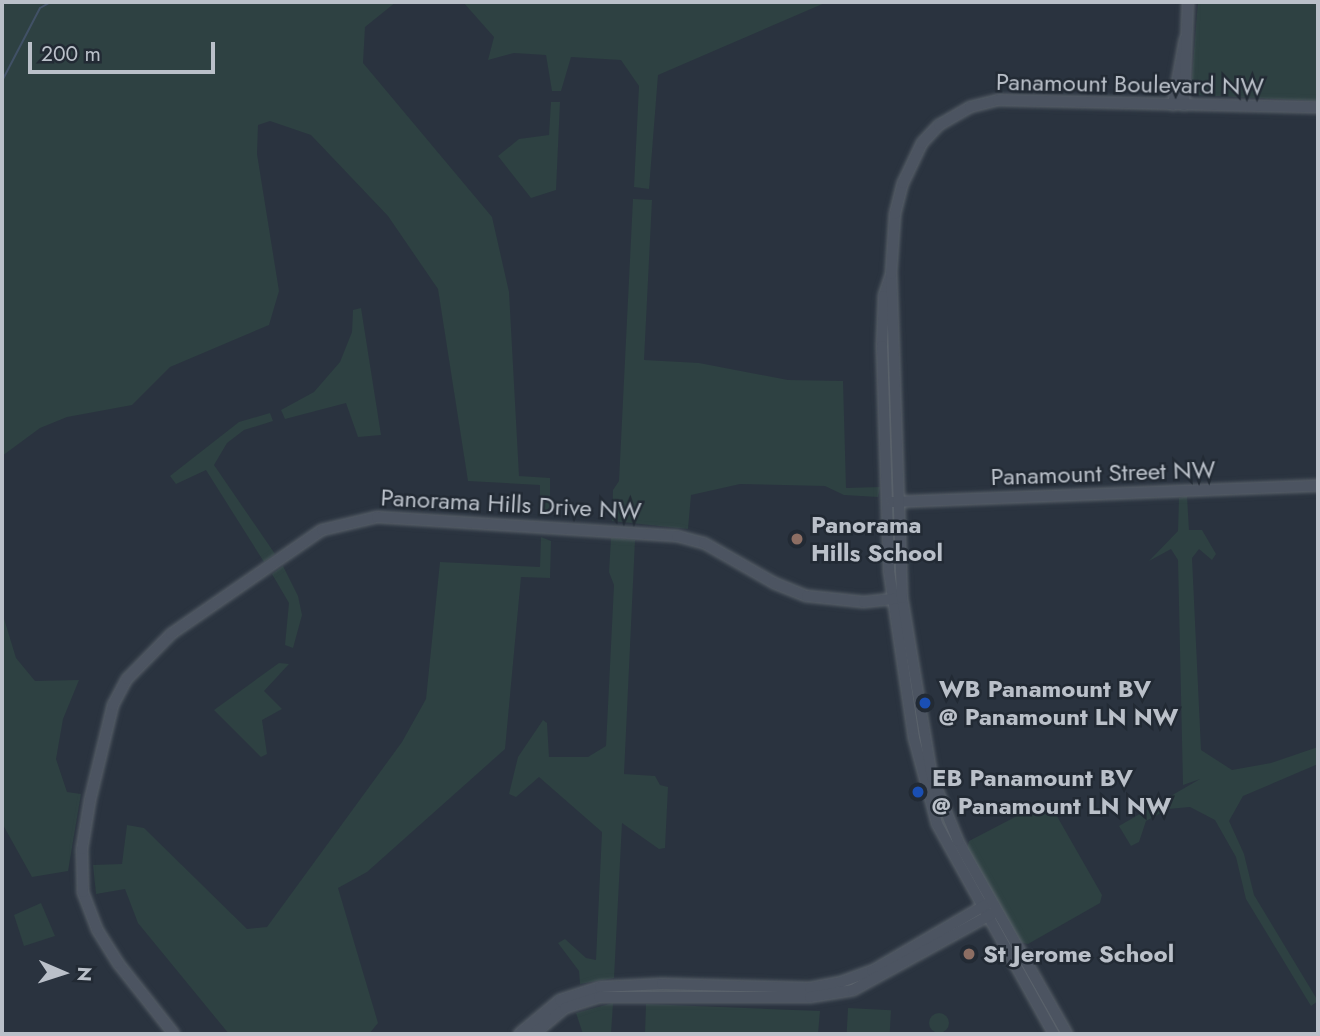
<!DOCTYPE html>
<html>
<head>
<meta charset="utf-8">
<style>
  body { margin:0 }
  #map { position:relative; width:1320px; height:1036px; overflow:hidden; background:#2a333f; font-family:Jost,sans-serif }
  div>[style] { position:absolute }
  .green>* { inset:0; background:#2e4142; transform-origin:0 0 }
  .round { border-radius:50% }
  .stream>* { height:2px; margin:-1px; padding:0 1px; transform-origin:1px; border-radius:1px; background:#415166 }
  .roads { filter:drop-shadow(0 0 2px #5b636c) drop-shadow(0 0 2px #5b636c) }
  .secondary>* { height:10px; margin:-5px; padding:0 5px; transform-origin:5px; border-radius:5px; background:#4c5461 }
  .dots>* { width:19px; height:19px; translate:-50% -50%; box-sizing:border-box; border:4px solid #222a34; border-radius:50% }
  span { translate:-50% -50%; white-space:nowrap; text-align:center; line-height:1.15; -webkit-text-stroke:5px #222a34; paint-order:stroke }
  .street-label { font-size:24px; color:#bac0c9 }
  .poi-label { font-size:24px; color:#bac0c9; font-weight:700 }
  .left { translate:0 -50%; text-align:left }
  .frame { position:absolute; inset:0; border:4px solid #bac0c9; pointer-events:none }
  .north { position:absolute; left:28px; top:938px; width:70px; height:70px; -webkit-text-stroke:5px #222a34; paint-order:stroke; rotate:93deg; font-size:19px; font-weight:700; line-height:28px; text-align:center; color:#bac0c9 }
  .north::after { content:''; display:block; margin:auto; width:24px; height:32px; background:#bac0c9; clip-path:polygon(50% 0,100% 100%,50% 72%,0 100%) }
  .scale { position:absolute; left:28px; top:42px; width:187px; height:32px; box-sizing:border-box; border:4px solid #bac0c9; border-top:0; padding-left:9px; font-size:21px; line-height:24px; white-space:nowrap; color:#bac0c9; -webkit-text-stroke:5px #222a34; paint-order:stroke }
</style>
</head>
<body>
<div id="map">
  <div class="green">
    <i style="clip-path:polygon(2px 2px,396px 2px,365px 27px,363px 63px,492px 217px,509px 292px,519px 476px,550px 478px,550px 511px,546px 516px,540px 516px,540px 485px,468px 481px,438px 289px,388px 216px,311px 135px,270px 121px,258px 125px,257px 154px,279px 291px,269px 325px,170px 367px,132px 405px,67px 417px,40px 428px,2px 456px)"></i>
    <i style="clip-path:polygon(463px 2px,827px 2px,658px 75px,649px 189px,634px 187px,639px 86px,621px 60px,571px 57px,561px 91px,552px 91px,546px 55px,514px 53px,488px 60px,494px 37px)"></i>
    <i style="clip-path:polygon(1198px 2px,1318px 2px,1318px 101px,1195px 95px,1191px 88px)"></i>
    <i style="clip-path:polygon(551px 102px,560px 102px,556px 190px,531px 198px,498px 156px,519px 139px,549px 135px)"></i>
    <i style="clip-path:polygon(633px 199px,652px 200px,644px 360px,699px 363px,788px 380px,843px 381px,846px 488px,880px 487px,878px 497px,844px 495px,825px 486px,740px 484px,691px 495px,688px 529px,612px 521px,613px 490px,619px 481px)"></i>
    <i style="clip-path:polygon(361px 308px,381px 435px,358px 437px,346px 403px,285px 419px,281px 410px,314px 392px,340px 362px,352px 332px,353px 310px)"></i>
    <i style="clip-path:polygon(270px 413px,273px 421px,244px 430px,227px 443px,214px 465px,275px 554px,264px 562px,206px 470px,176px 484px,170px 476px,239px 422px)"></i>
    <i style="clip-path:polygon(1187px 496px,1189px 530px,1202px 530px,1216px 554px,1212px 560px,1199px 549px,1192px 558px,1201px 750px,1232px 770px,1271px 763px,1318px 747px,1318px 764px,1243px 796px,1229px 821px,1244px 854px,1254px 895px,1318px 1001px,1311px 1006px,1246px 899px,1236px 857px,1215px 820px,1190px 807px,1168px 809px,1146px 821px,1139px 842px,1131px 846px,1119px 826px,1200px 779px,1183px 785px,1178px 560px,1171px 549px,1149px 561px,1178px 531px,1179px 498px)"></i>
    <i style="clip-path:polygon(541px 537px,551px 541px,550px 578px,521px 577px,505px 749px,367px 872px,338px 888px,378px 1023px,369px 1034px,229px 1034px,138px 923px,125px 889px,96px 894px,93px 865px,122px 864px,127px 825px,144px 828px,247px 929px,267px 927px,402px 742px,426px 699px,440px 562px,540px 567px)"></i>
    <i style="clip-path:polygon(611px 538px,635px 540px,624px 774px,655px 776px,660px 785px,668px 787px,665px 848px,659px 849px,622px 823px,614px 978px,580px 984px,579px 971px,558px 943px,565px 939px,586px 958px,596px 960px,602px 832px,539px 777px,516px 797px,509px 794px,518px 757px,543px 720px,547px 723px,549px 757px,588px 757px,606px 746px,614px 585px,609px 572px)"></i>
    <i style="clip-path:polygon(283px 566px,298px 596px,302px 615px,293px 648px,285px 645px,289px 603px,272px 574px)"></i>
    <i style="clip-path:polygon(2px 612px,16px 658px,35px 681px,79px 680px,63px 719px,56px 759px,67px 792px,81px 794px,68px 871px,32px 877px,2px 823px)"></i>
    <i style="clip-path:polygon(279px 663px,289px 664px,264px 691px,282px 709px,262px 720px,267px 754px,261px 757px,214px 710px)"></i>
    <i style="clip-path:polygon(1044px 802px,1050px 804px,1102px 895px,1100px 903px,1028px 944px,1020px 942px,967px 849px,969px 841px)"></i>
    <i style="clip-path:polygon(41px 903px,55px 936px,24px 946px,14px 915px)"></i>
    <i style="clip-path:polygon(613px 1003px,611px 1034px,583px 1034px,576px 1013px)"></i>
    <i style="clip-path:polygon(646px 1004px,820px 1011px,818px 1034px,645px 1034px)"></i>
    <i style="left:848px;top:1008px;width:43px;height:26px;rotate:3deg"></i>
    <i class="round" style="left:929px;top:1013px;width:20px;height:20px"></i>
  </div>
  <div class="stream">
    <i style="left:2px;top:81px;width:82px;rotate:-62.5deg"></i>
    <i style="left:40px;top:8px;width:13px;rotate:-29deg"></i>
  </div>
  <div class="roads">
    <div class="secondary">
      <i style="left:1173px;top:105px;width:67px;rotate:-79.7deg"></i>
      <i style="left:1184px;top:105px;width:103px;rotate:-87.8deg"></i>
      <i style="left:890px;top:277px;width:20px;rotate:108deg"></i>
      <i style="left:884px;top:296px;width:50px;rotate:92.3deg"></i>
      <i style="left:882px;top:346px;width:225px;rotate:88.2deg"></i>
      <i style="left:889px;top:571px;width:169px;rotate:81.5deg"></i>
      <i style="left:914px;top:738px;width:89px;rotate:75deg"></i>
      <i style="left:937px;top:824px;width:240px;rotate:60.9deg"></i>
      <i style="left:892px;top:502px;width:426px;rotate:-2.2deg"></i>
      <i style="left:174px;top:1034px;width:90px;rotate:-128.3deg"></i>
      <i style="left:118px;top:963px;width:40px;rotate:-122deg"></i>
      <i style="left:97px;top:929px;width:40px;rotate:-111deg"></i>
      <i style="left:83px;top:892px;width:43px;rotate:-91.3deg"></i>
      <i style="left:82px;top:849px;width:50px;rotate:-80.7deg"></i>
      <i style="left:90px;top:800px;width:98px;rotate:-76.4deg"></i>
      <i style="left:113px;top:705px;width:30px;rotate:-62deg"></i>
      <i style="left:127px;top:679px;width:63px;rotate:-45.6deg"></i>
      <i style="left:171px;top:634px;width:183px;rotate:-34.6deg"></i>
      <i style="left:322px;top:530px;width:57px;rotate:-13.3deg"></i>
      <i style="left:377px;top:517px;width:301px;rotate:3.6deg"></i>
      <i style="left:677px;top:536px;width:28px;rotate:15deg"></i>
      <i style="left:704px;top:543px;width:81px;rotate:29.7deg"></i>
      <i style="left:774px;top:583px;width:35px;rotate:22deg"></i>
      <i style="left:807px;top:596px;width:57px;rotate:6deg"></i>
      <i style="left:864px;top:602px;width:38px;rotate:-6deg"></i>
      <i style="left:519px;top:1034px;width:53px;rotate:-39.7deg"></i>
      <i style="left:560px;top:1000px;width:42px;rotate:-18deg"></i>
      <i style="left:600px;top:987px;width:62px;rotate:-2.8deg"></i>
      <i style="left:662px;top:984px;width:148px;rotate:1.5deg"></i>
      <i style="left:810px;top:988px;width:32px;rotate:-11deg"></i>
      <i style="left:841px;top:982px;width:33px;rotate:-20deg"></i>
      <i style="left:872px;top:971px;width:133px;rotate:-30.2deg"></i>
      <i style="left:534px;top:1034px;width:40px;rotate:-40deg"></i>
      <i style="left:565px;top:1008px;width:36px;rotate:-18deg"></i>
      <i style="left:599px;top:997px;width:211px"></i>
      <i style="left:810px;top:997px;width:44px;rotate:-9.2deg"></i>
      <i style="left:853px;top:990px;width:158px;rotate:-28.7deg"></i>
      <i style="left:1067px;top:1034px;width:222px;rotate:-119.5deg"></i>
      <i style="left:958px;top:841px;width:69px;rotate:-112.1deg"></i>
      <i style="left:932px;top:777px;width:181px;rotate:-99.5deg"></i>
      <i style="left:902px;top:598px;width:324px;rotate:-91.9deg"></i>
      <i style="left:891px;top:274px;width:60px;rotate:-86.2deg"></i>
      <i style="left:895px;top:214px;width:32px;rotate:-76deg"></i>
      <i style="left:903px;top:183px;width:44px;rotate:-64.6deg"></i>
      <i style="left:922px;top:143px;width:25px;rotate:-47deg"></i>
      <i style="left:939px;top:125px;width:36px;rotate:-30deg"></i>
      <i style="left:970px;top:107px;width:29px;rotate:-14deg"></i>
      <i style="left:998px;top:100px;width:320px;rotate:1.3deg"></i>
    </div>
  </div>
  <div class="dots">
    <i style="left:797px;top:539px;background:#8d6e63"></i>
    <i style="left:925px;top:703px;background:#1a4fb4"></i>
    <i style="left:918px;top:792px;background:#1a4fb4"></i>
    <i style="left:969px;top:954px;background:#8d6e63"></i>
  </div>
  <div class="street-label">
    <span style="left:1130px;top:84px;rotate:1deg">Panamount Boulevard NW</span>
    <span style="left:1103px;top:473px;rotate:-2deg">Panamount Street NW</span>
    <span style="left:511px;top:504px;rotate:3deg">Panorama Hills Drive NW</span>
  </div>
  <div class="poi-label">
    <span class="left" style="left:811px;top:539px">Panorama<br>Hills School</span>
    <span class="left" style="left:939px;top:703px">WB Panamount BV<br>@ Panamount LN NW</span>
    <span class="left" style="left:932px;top:792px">EB Panamount BV<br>@ Panamount LN NW</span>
    <span class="left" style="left:983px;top:954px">St Jerome School</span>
  </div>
  <div class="frame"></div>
  <div class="north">N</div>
  <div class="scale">200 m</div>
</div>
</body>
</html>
